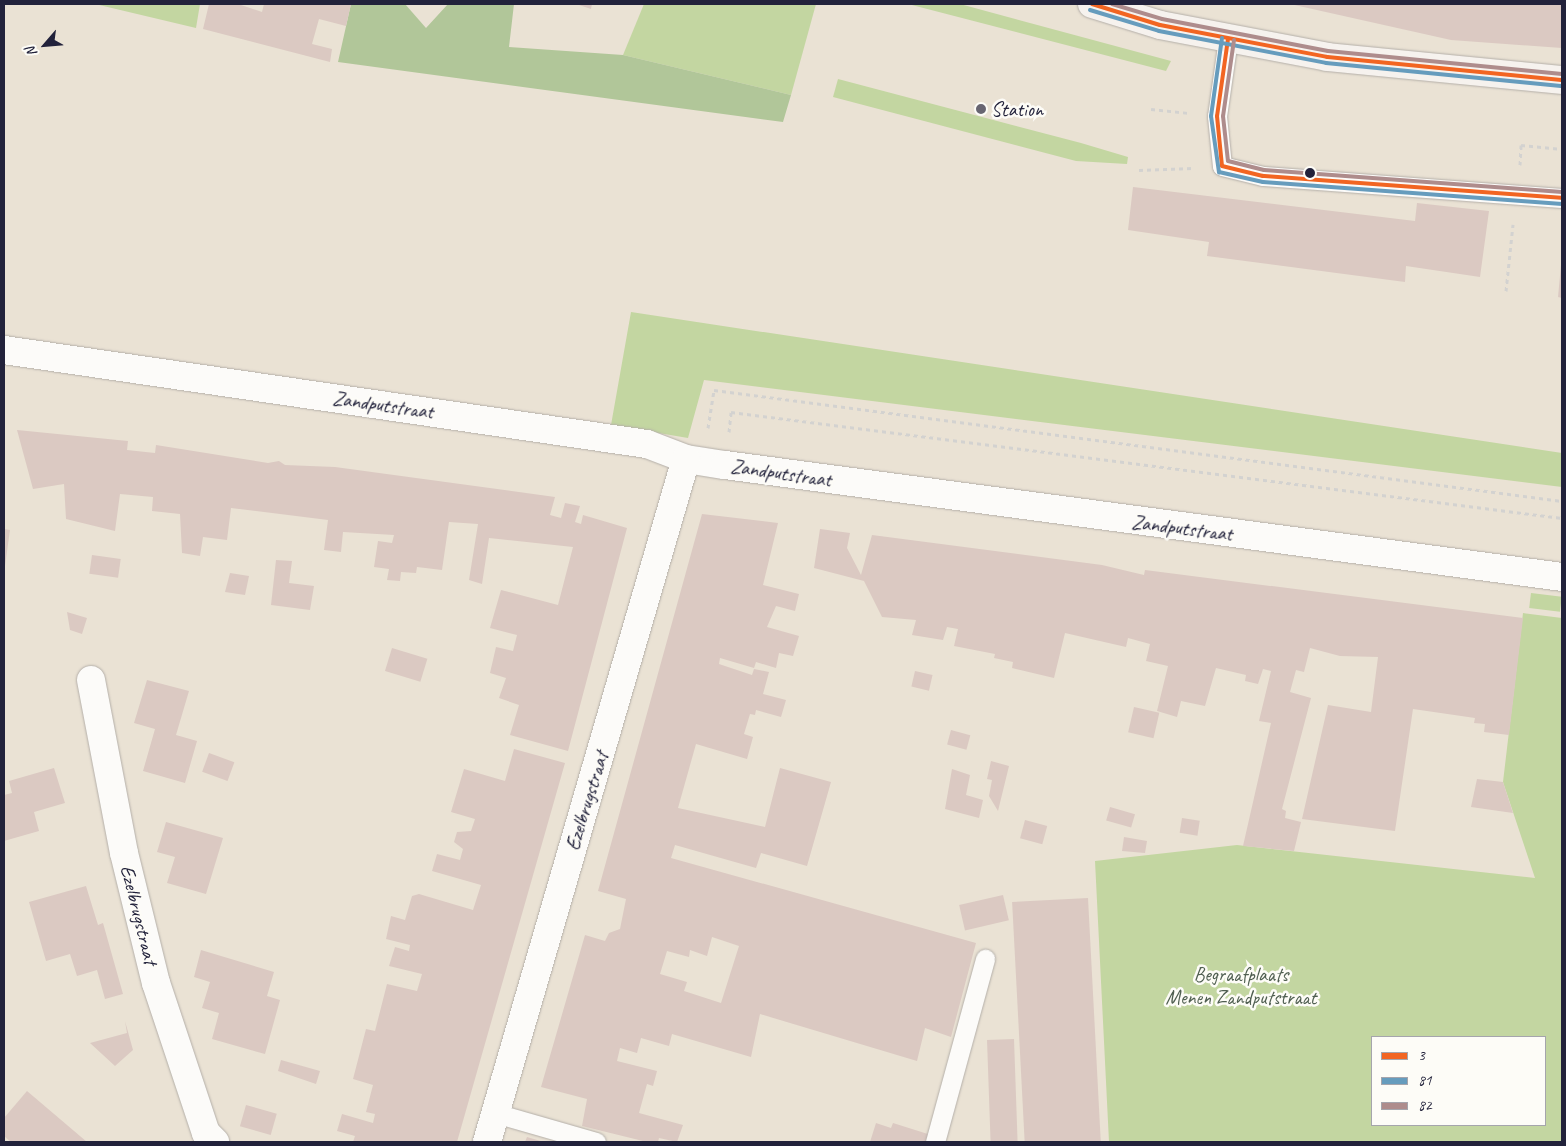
<!DOCTYPE html>
<html>
<head>
<meta charset="utf-8">
<style>
  body { margin:0 }
  #map { position:relative; width:1566px; height:1146px; overflow:hidden; background:#eae2d4; font-family:Caveat,sans-serif }
  div>[style] { position:absolute }
  .green>* { inset:0; background:#c3d6a1; transform-origin:0 0 }
  .forest>* { inset:0; background:#b1c699 }
  .building>* { inset:0; background:#dbc9c2; transform-origin:0 0 }
  .path>* { height:3px; margin-top:-1.5px; transform-origin:0; background:repeating-linear-gradient(90deg,#d3d2d0 0 4px,transparent 0 8px) }
  .roads { filter:drop-shadow(0 0 1px #b4afa9) drop-shadow(0 0 1px #b4afa9) }
  .lane>* { height:19px; margin:-9.5px; padding:0 9.5px; transform-origin:9.5px; border-radius:9.5px; background:#fcfbf9 }
  .street>* { height:28px; margin:-14px; padding:0 14px; transform-origin:14px; border-radius:14px; background:#fcfbf9 }
  .secondary>* { height:28px; margin:-14px; padding:0 14px; transform-origin:14px; border-radius:14px; background:#f6f2ee }
  .bus-1>* { height:4px; margin:-2px; padding:0 2px; transform-origin:2px; border-radius:2px; background:#f26522 }
  .bus-2>* { height:4px; margin:-2px; padding:0 2px; transform-origin:2px; border-radius:2px; background:#669cbd }
  .bus-3>* { height:4px; margin:-2px; padding:0 2px; transform-origin:2px; border-radius:2px; background:#ae8c8c }
  .dots>* { width:14px; height:14px; translate:-50% -50%; box-sizing:border-box; border:2px solid #fdfcf7; border-radius:50% }
  span { translate:-50% -50%; white-space:nowrap; text-align:center; line-height:1.15; -webkit-text-stroke:5px #fdfcf7; paint-order:stroke }
  .poi-label { font-size:20px; color:#22223b }
  .left { translate:0 -50%; text-align:left }
  .street-label { font-size:20px; color:#22223b }
  .park-label { font-size:20px; color:#4f5e50 }
  .frame { position:absolute; inset:0; border:5px solid #22223b; pointer-events:none }
  .legend { position:absolute; left:1371px; top:1036px; width:175px; height:90px; box-sizing:border-box; background:#fdfcf7; border:1px solid #a5a5ac; margin:0; padding:6px 9px; list-style:none; font-size:15px; color:#22223b }
  .legend li { display:flex; align-items:center; gap:10px; height:25px }
  .legend b { width:25px; border:1px solid #a5a5ac }
  .north { position:absolute; left:20px; top:20px; width:50px; height:50px; -webkit-text-stroke:4px #fdfcf7; paint-order:stroke; rotate:243deg; font-size:14px; font-weight:700; line-height:20px; text-align:center; color:#22223b }
  .north::after { content:''; display:block; margin:auto; width:18px; height:22px; background:#22223b; clip-path:polygon(50% 0,100% 100%,50% 72%,0 100%) }
</style>
</head>
<body>
<div id="map">
  <div class="green">
    <i style="clip-path:polygon(95px 4px,200px 4px,196px 28px)"></i>
    <i style="clip-path:polygon(644px 4px,816px 4px,791px 95px,623px 55px)"></i>
    <i style="clip-path:polygon(908px 4px,960px 4px,1171px 61px,1166px 71px)"></i>
    <i style="clip-path:polygon(838px 79px,1081px 143px,1128px 157px,1127px 164px,1076px 161px,833px 97px)"></i>
    <i style="clip-path:polygon(631px 312px,1562px 453px,1562px 487px,704px 380px,688px 438px,611px 425px)"></i>
    <i style="left:1531px;top:593px;width:31px;height:15px;rotate:7deg"></i>
    <i style="clip-path:polygon(evenodd,1523px 613px,1562px 618px,1562px 1142px,1109px 1142px,1095px 861px,1237px 845px,1535px 878px,1503px 782px,1523px 613px,1372px 1037px,1545px 1037px,1545px 1125px,1372px 1125px,1372px 1037px)"></i>
  </div>
  <div class="forest">
    <i style="clip-path:polygon(351px 4px,405px 4px,426px 28px,448px 4px,514px 4px,509px 47px,623px 55px,791px 95px,783px 122px,338px 62px)"></i>
  </div>
  <div class="building">
    <i style="clip-path:polygon(209px 4px,238px 4px,262px 12px,264px 4px,351px 4px,346px 26px,319px 19px,312px 44px,332px 49px,330px 62px,203px 29px)"></i>
    <i style="clip-path:polygon(576px 4px,592px 4px,591px 9px)"></i>
    <i style="clip-path:polygon(1290px 4px,1562px 4px,1562px 48px,1451px 40px)"></i>
    <i style="clip-path:polygon(1133px 187px,1415px 221px,1417px 203px,1489px 211px,1480px 277px,1406px 266px,1405px 282px,1207px 256px,1209px 242px,1128px 230px)"></i>
    <i style="clip-path:polygon(1561px 265px,1562px 265px,1562px 298px,1558px 297px)"></i>
    <i style="clip-path:polygon(17px 430px,128px 441px,127px 450px,155px 453px,156px 445px,268px 463px,279px 461px,285px 465px,335px 467px,555px 497px,550px 515px,561px 518px,565px 503px,580px 506px,575px 522px,581px 524px,583px 515px,627px 528px,568px 751px,510px 735px,519px 705px,499px 698px,506px 678px,490px 673px,496px 647px,513px 651px,517px 635px,490px 628px,501px 590px,558px 605px,573px 547px,489px 538px,482px 584px,469px 580px,478px 524px,449px 522px,442px 570px,417px 567px,416px 573px,401px 572px,400px 581px,387px 580px,389px 569px,374px 567px,378px 541px,392px 543px,394px 535px,343px 532px,341px 552px,324px 550px,328px 520px,231px 508px,227px 540px,203px 537px,200px 556px,182px 553px,180px 514px,152px 511px,153px 497px,120px 494px,115px 531px,66px 519px,64px 484px,33px 489px)"></i>
    <i style="clip-path:polygon(evenodd,702px 514px,778px 523px,763px 585px,799px 594px,795px 611px,776px 606px,767px 627px,799px 636px,793px 656px,779px 653px,776px 668px,756px 662px,754px 668px,720px 658px,719px 664px,752px 675px,754px 669px,769px 672px,763px 694px,786px 700px,781px 717px,756px 710px,755px 715px,750px 714px,744px 734px,753px 737px,747px 759px,696px 744px,678px 808px,765px 827px,780px 768px,831px 782px,807px 866px,761px 853px,756px 868px,675px 845px,671px 858px,976px 943px,951px 1037px,925px 1028px,917px 1061px,760px 1014px,751px 1057px,672px 1034px,669px 1046px,641px 1038px,637px 1053px,620px 1048px,617px 1061px,657px 1071px,653px 1086px,647px 1084px,639px 1113px,683px 1125px,677px 1142px,659px 1138px,658px 1142px,647px 1142px,582px 1126px,587px 1099px,541px 1087px,585px 935px,605px 941px,609px 933px,620px 929px,626px 899px,598px 891px,702px 514px,712px 937px,739px 946px,721px 1003px,684px 991px,687px 982px,660px 974px,667px 951px,689px 957px,690px 950px,707px 956px,712px 937px)"></i>
    <i style="clip-path:polygon(4px 529px,10px 530px,5px 566px,4px 566px)"></i>
    <i style="clip-path:polygon(820px 529px,850px 533px,847px 548px,861px 575px,872px 535px,1102px 565px,1144px 575px,1145px 570px,1523px 618px,1509px 735px,1484px 732px,1485px 724px,1474px 723px,1475px 718px,1413px 709px,1395px 831px,1302px 819px,1328px 705px,1371px 712px,1378px 657px,1340px 656px,1310px 648px,1304px 672px,1296px 670px,1290px 692px,1311px 698px,1282px 809px,1286px 811px,1285px 818px,1301px 822px,1294px 851px,1243px 846px,1271px 723px,1259px 721px,1271px 671px,1263px 669px,1258px 684px,1245px 681px,1246px 675px,1216px 668px,1205px 706px,1181px 701px,1177px 717px,1157px 711px,1168px 666px,1146px 661px,1150px 644px,1128px 638px,1126px 647px,1065px 633px,1054px 678px,1012px 668px,1013px 662px,994px 658px,995px 654px,954px 646px,958px 629px,947px 627px,943px 640px,912px 635px,916px 620px,882px 617px,864px 581px,814px 568px)"></i>
    <i style="left:92px;top:555px;width:29px;height:19px;rotate:8deg"></i>
    <i style="clip-path:polygon(276px 560px,292px 561px,289px 583px,314px 586px,310px 610px,271px 605px)"></i>
    <i style="clip-path:polygon(230px 573px,249px 576px,245px 595px,225px 592px)"></i>
    <i style="clip-path:polygon(67px 612px,87px 618px,82px 634px,70px 630px)"></i>
    <i style="left:392px;top:648px;width:37px;height:24px;rotate:17deg"></i>
    <i style="left:915px;top:671px;width:18px;height:16px;rotate:13deg"></i>
    <i style="clip-path:polygon(147px 680px,189px 691px,176px 735px,197px 741px,185px 783px,143px 771px,155px 729px,134px 723px)"></i>
    <i style="left:1134px;top:707px;width:26px;height:26px;rotate:13deg"></i>
    <i style="left:951px;top:730px;width:20px;height:15px;rotate:15deg"></i>
    <i style="clip-path:polygon(514px 749px,565px 763px,457px 1142px,353px 1142px,355px 1136px,337px 1131px,342px 1114px,373px 1123px,375px 1114px,366px 1112px,373px 1085px,353px 1079px,366px 1029px,375px 1031px,387px 984px,417px 991px,422px 974px,389px 966px,395px 947px,409px 951px,410px 945px,386px 939px,391px 916px,405px 920px,412px 896px,419px 894px,473px 910px,481px 885px,432px 871px,437px 854px,460px 860px,463px 849px,454px 842px,457px 832px,471px 831px,475px 819px,451px 812px,464px 769px,505px 781px)"></i>
    <i style="left:209px;top:753px;width:27px;height:20px;rotate:20deg"></i>
    <i style="clip-path:polygon(991px 761px,1009px 766px,998px 811px,989px 796px,992px 780px,987px 779px)"></i>
    <i style="clip-path:polygon(54px 768px,65px 803px,34px 812px,39px 831px,4px 841px,4px 795px,12px 793px,9px 781px)"></i>
    <i style="clip-path:polygon(952px 769px,970px 775px,966px 795px,983px 800px,979px 818px,945px 809px)"></i>
    <i style="clip-path:polygon(1477px 779px,1503px 782px,1513px 813px,1471px 807px)"></i>
    <i style="left:1110px;top:807px;width:26px;height:14px;rotate:16deg"></i>
    <i style="left:1182px;top:818px;width:18px;height:15px;rotate:9deg"></i>
    <i style="left:1025px;top:820px;width:23px;height:19px;rotate:15deg"></i>
    <i style="clip-path:polygon(166px 822px,223px 838px,206px 894px,167px 883px,175px 857px,157px 852px)"></i>
    <i style="clip-path:polygon(1124px 837px,1147px 841px,1145px 853px,1122px 851px)"></i>
    <i style="clip-path:polygon(86px 886px,98px 925px,103px 923px,123px 994px,105px 999px,97px 970px,77px 976px,70px 954px,46px 961px,29px 902px)"></i>
    <i style="left:1003px;top:895px;width:26px;height:45px;rotate:77deg"></i>
    <i style="left:1088px;top:898px;width:244px;height:76px;rotate:87deg"></i>
    <i style="clip-path:polygon(201px 950px,274px 972px,267px 996px,280px 1000px,265px 1054px,212px 1039px,219px 1013px,202px 1008px,210px 982px,194px 977px)"></i>
    <i style="clip-path:polygon(125px 1021px,133px 1050px,115px 1066px,90px 1043px,127px 1033px)"></i>
    <i style="left:1014px;top:1039px;width:103px;height:27px;rotate:88deg"></i>
    <i style="clip-path:polygon(281px 1060px,320px 1071px,316px 1084px,278px 1071px)"></i>
    <i style="clip-path:polygon(27px 1091px,87px 1142px,11px 1142px,4px 1136px,4px 1118px)"></i>
    <i style="left:246px;top:1105px;width:32px;height:22px;rotate:16deg"></i>
    <i style="clip-path:polygon(876px 1123px,891px 1128px,893px 1123px,931px 1135px,928px 1142px,870px 1142px)"></i>
    <i style="clip-path:polygon(527px 1137px,544px 1142px,525px 1142px)"></i>
  </div>
  <div class="path">
    <i style="left:1151px;top:109px;width:37px;rotate:6deg"></i>
    <i style="left:1520px;top:165px;width:20px;rotate:-87deg"></i>
    <i style="left:1521px;top:145px;width:41px;rotate:5.6deg"></i>
    <i style="left:1139px;top:170px;width:54px;rotate:-2.1deg"></i>
    <i style="left:1506px;top:291px;width:67px;rotate:-84deg"></i>
    <i style="left:708px;top:428px;width:38px;rotate:-81deg"></i>
    <i style="left:714px;top:390px;width:855px;rotate:7.46deg"></i>
    <i style="left:729px;top:432px;width:20px;rotate:-84deg"></i>
    <i style="left:731px;top:412px;width:838px;rotate:7.27deg"></i>
  </div>
  <div class="roads">
    <div class="lane">
      <i style="left:1228px;top:39px;width:78px;rotate:98.1deg"></i>
      <i style="left:1217px;top:116px;width:50px;rotate:84.3deg"></i>
      <i style="left:1222px;top:166px;width:42px;rotate:13.7deg"></i>
      <i style="left:1263px;top:176px;width:300px;rotate:4.2deg"></i>
      <i style="left:495px;top:1113px;width:105px;rotate:16deg"></i>
      <i style="left:935px;top:1142px;width:190px;rotate:-74.7deg"></i>
    </div>
    <div class="street">
      <i style="left:4px;top:350px;width:650px;rotate:8.32deg"></i>
      <i style="left:647px;top:444px;width:42px;rotate:21deg"></i>
      <i style="left:686px;top:459px;width:39px;rotate:9deg"></i>
      <i style="left:725px;top:465px;width:844px;rotate:7.62deg"></i>
      <i style="left:91px;top:680px;width:176px;rotate:79.2deg"></i>
      <i style="left:124px;top:853px;width:134px;rotate:76.2deg"></i>
      <i style="left:156px;top:983px;width:158px;rotate:71.6deg"></i>
      <i style="left:206px;top:1133px;width:13px;rotate:45deg"></i>
      <i style="left:487px;top:1142px;width:711px;rotate:-73.76deg"></i>
    </div>
    <div class="secondary">
      <i style="left:1092px;top:4px;width:71px;rotate:17.2deg"></i>
      <i style="left:1160px;top:25px;width:170px;rotate:10.8deg"></i>
      <i style="left:1327px;top:57px;width:236px;rotate:5.6deg"></i>
    </div>
  </div>
  <div class="bus-1">
    <i style="left:1092px;top:4px;width:71px;rotate:17.2deg"></i>
    <i style="left:1160px;top:25px;width:170px;rotate:10.8deg"></i>
    <i style="left:1327px;top:57px;width:236px;rotate:5.6deg"></i>
    <i style="left:1228px;top:39px;width:78px;rotate:98.1deg"></i>
    <i style="left:1217px;top:116px;width:50px;rotate:84.3deg"></i>
    <i style="left:1222px;top:166px;width:42px;rotate:13.7deg"></i>
    <i style="left:1263px;top:176px;width:300px;rotate:4.2deg"></i>
  </div>
  <div class="bus-2">
    <i style="left:1090px;top:10px;width:72px;rotate:16.9deg"></i>
    <i style="left:1159px;top:31px;width:170px;rotate:10.8deg"></i>
    <i style="left:1326px;top:63px;width:236px;rotate:5.6deg"></i>
    <i style="left:1222px;top:38px;width:79px;rotate:98deg"></i>
    <i style="left:1211px;top:116px;width:57px;rotate:81.9deg"></i>
    <i style="left:1219px;top:172px;width:45px;rotate:12.8deg"></i>
    <i style="left:1263px;top:182px;width:300px;rotate:4.2deg"></i>
  </div>
  <div class="bus-3">
    <i style="left:1112px;top:4px;width:52px;rotate:16.7deg"></i>
    <i style="left:1162px;top:19px;width:169px;rotate:10.9deg"></i>
    <i style="left:1328px;top:51px;width:235px;rotate:5.6deg"></i>
    <i style="left:1234px;top:40px;width:77px;rotate:98.2deg"></i>
    <i style="left:1223px;top:116px;width:45px;rotate:83.7deg"></i>
    <i style="left:1228px;top:161px;width:37px;rotate:14deg"></i>
    <i style="left:1264px;top:170px;width:299px;rotate:4.2deg"></i>
  </div>
  <div class="dots">
    <i style="left:981px;top:109px;background:#686571"></i>
    <i style="left:1310px;top:173px;background:#22223b"></i>
  </div>
  <div class="poi-label">
    <span class="left" style="left:991px;top:109px">Station</span>
  </div>
  <div class="street-label">
    <span style="left:383px;top:405px;rotate:8deg">Zandputstraat</span>
    <span style="left:781px;top:473px;rotate:8deg">Zandputstraat</span>
    <span style="left:1182px;top:528px;rotate:7deg">Zandputstraat</span>
    <span style="left:587px;top:801px;rotate:-73deg">Ezelbrugstraat</span>
    <span style="left:139px;top:915px;rotate:76deg">Ezelbrugstraat</span>
  </div>
  <div class="park-label">
    <span style="left:1241px;top:986px">Begraafplaats<br>Menen Zandputstraat</span>
  </div>
  <div class="frame"></div>
  <ul class="legend">
  <li><b style="height:6px;background:#f26522"></b>3</li>
  <li><b style="height:6px;background:#669cbd"></b>81</li>
  <li><b style="height:6px;background:#ae8c8c"></b>82</li>
  </ul>
  <div class="north">N</div>
</div>
</body>
</html>
